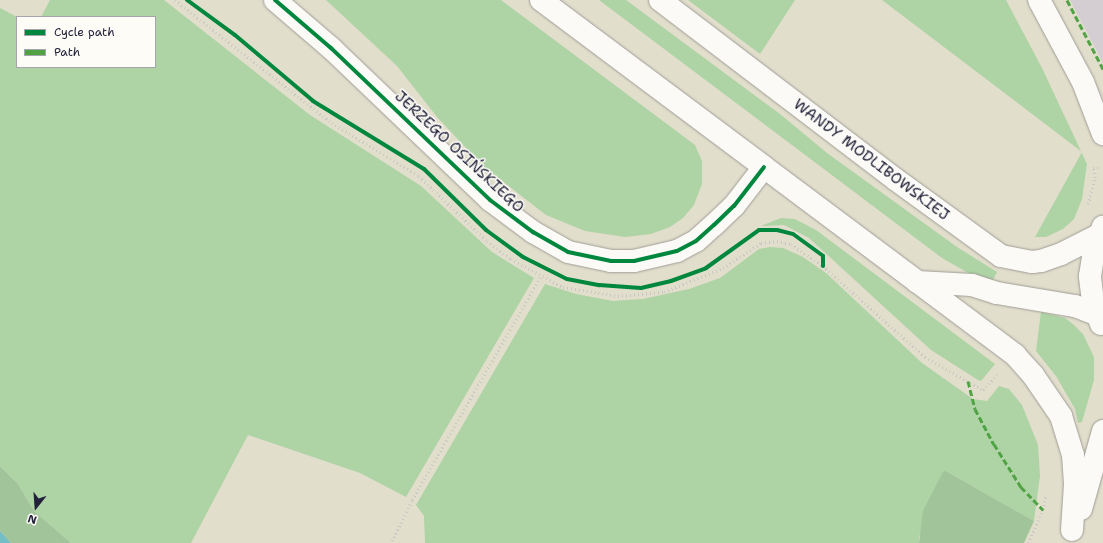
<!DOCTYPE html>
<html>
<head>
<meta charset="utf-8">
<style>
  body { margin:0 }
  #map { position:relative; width:1103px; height:543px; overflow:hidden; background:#e2decc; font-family:"Shantell Sans",sans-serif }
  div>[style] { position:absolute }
  .industrial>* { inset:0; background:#d4ced3 }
  .green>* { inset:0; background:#aed3a5 }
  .forest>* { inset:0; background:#a1c49a }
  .water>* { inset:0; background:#73bdc4 }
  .path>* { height:2.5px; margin-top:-1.25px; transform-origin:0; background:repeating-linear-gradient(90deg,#c8c7c4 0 1px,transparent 0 4px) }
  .roads { filter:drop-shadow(0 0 1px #9f9d96) drop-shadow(0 0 1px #9f9d96) }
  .secondary>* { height:22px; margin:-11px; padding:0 11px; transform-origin:11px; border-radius:11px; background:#fbfaf7 }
  .highway>* { height:22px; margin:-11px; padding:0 11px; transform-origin:11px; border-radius:11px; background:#fbfaf7 }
  .quiet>* { height:3px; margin-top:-1.5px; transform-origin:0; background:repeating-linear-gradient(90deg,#50a245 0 6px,transparent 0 9px) }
  .cycleway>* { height:4px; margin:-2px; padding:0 2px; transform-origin:2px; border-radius:2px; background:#00873e }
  span { translate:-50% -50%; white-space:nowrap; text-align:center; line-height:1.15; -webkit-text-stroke:3px #fdfcf7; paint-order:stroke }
  .street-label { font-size:15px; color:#22223b }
  .legend { position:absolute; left:16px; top:16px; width:140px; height:52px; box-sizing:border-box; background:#fdfcf7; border:1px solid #a5a5ac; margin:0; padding:5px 7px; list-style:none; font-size:12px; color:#22223b }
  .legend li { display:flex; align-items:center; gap:8px; height:20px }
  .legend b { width:20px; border:1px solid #a5a5ac }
  .north { position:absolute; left:16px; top:487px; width:40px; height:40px; -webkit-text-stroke:3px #fdfcf7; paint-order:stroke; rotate:197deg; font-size:11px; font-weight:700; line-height:16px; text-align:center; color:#22223b }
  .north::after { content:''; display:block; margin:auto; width:14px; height:18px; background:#22223b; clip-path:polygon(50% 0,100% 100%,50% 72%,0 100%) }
</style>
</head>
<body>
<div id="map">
  <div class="industrial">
    <i style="clip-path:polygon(1070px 0,1103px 0,1103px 63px)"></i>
  </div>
  <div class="green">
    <i style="clip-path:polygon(50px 0,164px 0,310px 115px,421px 186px,492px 252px,534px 278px,406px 497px,360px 473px,248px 435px,191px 543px,71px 543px,34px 511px,18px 484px,0 466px,0 8px,17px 17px,17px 67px,155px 67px,155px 17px,41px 17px)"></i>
    <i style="clip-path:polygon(326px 0,501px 0,695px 145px,702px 161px,702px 184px,694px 205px,683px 218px,670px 227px,651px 234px,625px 237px,585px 231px,546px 215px,483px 166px,437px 117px,397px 66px)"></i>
    <i style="clip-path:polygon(599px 0,626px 0,780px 114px,827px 153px,957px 247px,997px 272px,993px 280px,970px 274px,942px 258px)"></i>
    <i style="clip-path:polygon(688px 0,795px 0,760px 54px)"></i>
    <i style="clip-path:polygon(882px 0,1006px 0,1042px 68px,1087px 164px,1082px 199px,1074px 219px,1063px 229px,1046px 237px,1035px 237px,1082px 152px)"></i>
    <i style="clip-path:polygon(781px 218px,795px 219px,816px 230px,995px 364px,981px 381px,978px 380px,931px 350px,809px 238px,784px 225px,761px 226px)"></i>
    <i style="clip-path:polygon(770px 247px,783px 248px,803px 257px,826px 273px,922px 363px,973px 399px,987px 401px,999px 386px,1009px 389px,1022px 405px,1038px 445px,1040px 476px,1034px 521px,944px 470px,919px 537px,919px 543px,425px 543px,424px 516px,416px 505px,545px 284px,576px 294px,613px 301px,643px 299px,689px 289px,720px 278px,759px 249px)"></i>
    <i style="clip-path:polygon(1041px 312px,1065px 318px,1073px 324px,1083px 334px,1094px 357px,1094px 380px,1082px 422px,1078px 423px,1075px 409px,1056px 376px,1036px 351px)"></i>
  </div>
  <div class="forest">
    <i style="clip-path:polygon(0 466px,18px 484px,34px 511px,71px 543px,11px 543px,0 531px)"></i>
    <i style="clip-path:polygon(944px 470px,1034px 521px,1024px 543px,919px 543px,923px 511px)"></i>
  </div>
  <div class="water">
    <i style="clip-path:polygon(0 531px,11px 543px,0 543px)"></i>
  </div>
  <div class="path">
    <i style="left:175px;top:0;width:199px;rotate:38.1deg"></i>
    <i style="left:332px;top:123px;width:102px;rotate:31.3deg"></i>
    <i style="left:419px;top:176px;width:94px;rotate:43.7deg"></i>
    <i style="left:487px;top:241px;width:30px;rotate:37deg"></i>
    <i style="left:511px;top:259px;width:59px;rotate:28.3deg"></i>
    <i style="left:563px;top:287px;width:56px;rotate:9.3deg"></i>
    <i style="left:618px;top:296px;width:46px;rotate:-5deg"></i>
    <i style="left:664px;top:292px;width:64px;rotate:-22.1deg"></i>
    <i style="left:723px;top:268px;width:45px;rotate:-33.3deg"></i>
    <i style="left:761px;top:243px;width:16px;rotate:-7deg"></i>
    <i style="left:777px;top:241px;width:14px;rotate:12deg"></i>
    <i style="left:791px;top:244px;width:39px;rotate:35deg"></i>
    <i style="left:823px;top:266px;width:137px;rotate:41.7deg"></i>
    <i style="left:925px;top:357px;width:67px;rotate:29.6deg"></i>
    <i style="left:983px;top:390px;width:21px;rotate:-47deg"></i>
    <i style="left:1088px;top:204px;width:27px;rotate:-75deg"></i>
    <i style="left:1095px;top:178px;width:10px;rotate:-101deg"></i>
    <i style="left:1093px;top:168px;width:6px"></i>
    <i style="left:392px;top:541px;width:46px;rotate:-64deg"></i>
    <i style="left:412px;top:500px;width:258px;rotate:-60.1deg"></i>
    <i style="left:1028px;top:543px;width:36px;rotate:-66deg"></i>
    <i style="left:1043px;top:510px;width:16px;rotate:-79deg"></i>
  </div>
  <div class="roads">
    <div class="secondary">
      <i style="left:275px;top:0;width:74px;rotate:40.6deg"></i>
      <i style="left:331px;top:48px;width:220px;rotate:43.7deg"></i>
      <i style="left:490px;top:200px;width:54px;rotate:36.7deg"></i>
      <i style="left:533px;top:232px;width:40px;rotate:29.7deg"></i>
      <i style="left:568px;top:252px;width:44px;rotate:11.8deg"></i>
      <i style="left:611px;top:261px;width:23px"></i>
      <i style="left:634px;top:261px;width:44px;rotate:-13.1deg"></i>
      <i style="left:677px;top:251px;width:21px;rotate:-28deg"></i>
      <i style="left:696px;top:241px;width:24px;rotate:-42deg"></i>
      <i style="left:714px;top:225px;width:28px;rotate:-44deg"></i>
      <i style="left:734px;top:206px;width:49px;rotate:-52.4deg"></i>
      <i style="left:764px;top:167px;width:314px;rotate:36.8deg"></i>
      <i style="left:1015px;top:355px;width:27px;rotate:48deg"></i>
      <i style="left:1033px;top:375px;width:50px;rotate:55.7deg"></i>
      <i style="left:1061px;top:416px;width:41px;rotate:72.9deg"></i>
      <i style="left:1073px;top:455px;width:29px;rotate:86deg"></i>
      <i style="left:1075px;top:484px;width:46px;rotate:93.7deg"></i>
      <i style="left:660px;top:0;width:295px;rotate:37.3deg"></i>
      <i style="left:895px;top:179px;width:131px;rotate:36deg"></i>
      <i style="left:1001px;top:256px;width:32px;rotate:11deg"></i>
      <i style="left:1032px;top:262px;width:9px;rotate:-6deg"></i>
      <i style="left:1041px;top:261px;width:21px;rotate:-19deg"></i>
      <i style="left:1061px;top:254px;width:42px;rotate:-26.6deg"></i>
      <i style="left:1039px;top:0;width:93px;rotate:61.8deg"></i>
      <i style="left:1083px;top:82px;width:56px;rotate:69deg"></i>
      <i style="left:917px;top:282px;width:55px;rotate:3.1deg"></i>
      <i style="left:972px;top:285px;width:26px;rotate:18deg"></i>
      <i style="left:997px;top:293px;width:79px;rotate:9.5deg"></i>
      <i style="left:1075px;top:306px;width:22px;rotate:21deg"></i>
      <i style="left:1101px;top:324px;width:23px;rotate:-110deg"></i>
      <i style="left:1093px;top:302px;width:26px;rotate:-97deg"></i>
      <i style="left:1090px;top:276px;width:26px;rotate:-81deg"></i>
      <i style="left:1094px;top:250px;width:25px;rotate:-69deg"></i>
      <i style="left:1081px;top:509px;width:81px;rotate:-74.2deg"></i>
    </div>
    <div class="highway">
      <i style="left:541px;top:0;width:279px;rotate:36.8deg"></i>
    </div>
  </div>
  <div class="quiet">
    <i style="left:1067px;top:0;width:78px;rotate:62.4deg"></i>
    <i style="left:968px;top:381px;width:29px;rotate:76deg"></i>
    <i style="left:975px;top:409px;width:40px;rotate:62deg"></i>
    <i style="left:994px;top:444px;width:51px;rotate:57.9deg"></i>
    <i style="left:1021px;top:487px;width:32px;rotate:46deg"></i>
  </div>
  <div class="cycleway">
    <i style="left:187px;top:0;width:59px;rotate:36.1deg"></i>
    <i style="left:235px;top:35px;width:102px;rotate:40.2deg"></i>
    <i style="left:313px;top:101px;width:130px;rotate:31.5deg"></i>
    <i style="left:424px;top:169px;width:87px;rotate:44.5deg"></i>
    <i style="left:486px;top:230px;width:46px;rotate:36.1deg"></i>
    <i style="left:523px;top:257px;width:49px;rotate:26.6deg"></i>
    <i style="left:567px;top:279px;width:33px;rotate:11deg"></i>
    <i style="left:599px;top:285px;width:42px;rotate:4.1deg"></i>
    <i style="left:641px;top:288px;width:31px;rotate:-13deg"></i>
    <i style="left:671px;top:281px;width:37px;rotate:-20deg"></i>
    <i style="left:706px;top:268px;width:65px;rotate:-35.6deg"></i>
    <i style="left:759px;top:230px;width:18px"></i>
    <i style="left:777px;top:230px;width:16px;rotate:14deg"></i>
    <i style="left:793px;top:234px;width:37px;rotate:36deg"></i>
    <i style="left:823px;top:256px;width:10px;rotate:90deg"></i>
    <i style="left:275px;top:0;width:74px;rotate:40.6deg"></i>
    <i style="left:331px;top:48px;width:220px;rotate:43.7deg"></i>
    <i style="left:490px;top:200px;width:54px;rotate:36.7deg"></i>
    <i style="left:533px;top:232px;width:40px;rotate:29.7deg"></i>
    <i style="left:568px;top:252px;width:44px;rotate:11.8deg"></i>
    <i style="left:611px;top:261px;width:23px"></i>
    <i style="left:634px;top:261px;width:44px;rotate:-13.1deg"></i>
    <i style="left:677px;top:251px;width:21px;rotate:-28deg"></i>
    <i style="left:696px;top:241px;width:24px;rotate:-42deg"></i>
    <i style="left:714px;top:225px;width:28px;rotate:-44deg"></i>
    <i style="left:734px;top:206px;width:49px;rotate:-52.4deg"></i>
  </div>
  <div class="street-label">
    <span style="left:459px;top:152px;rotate:43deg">JERZEGO OSIŃSKIEGO</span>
    <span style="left:871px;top:160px;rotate:37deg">WANDY MODLIBOWSKIEJ</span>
  </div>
  <ul class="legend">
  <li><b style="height:5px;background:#00873e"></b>Cycle path</li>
  <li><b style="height:5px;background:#50a245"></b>Path</li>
  </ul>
  <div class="north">N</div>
</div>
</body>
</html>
